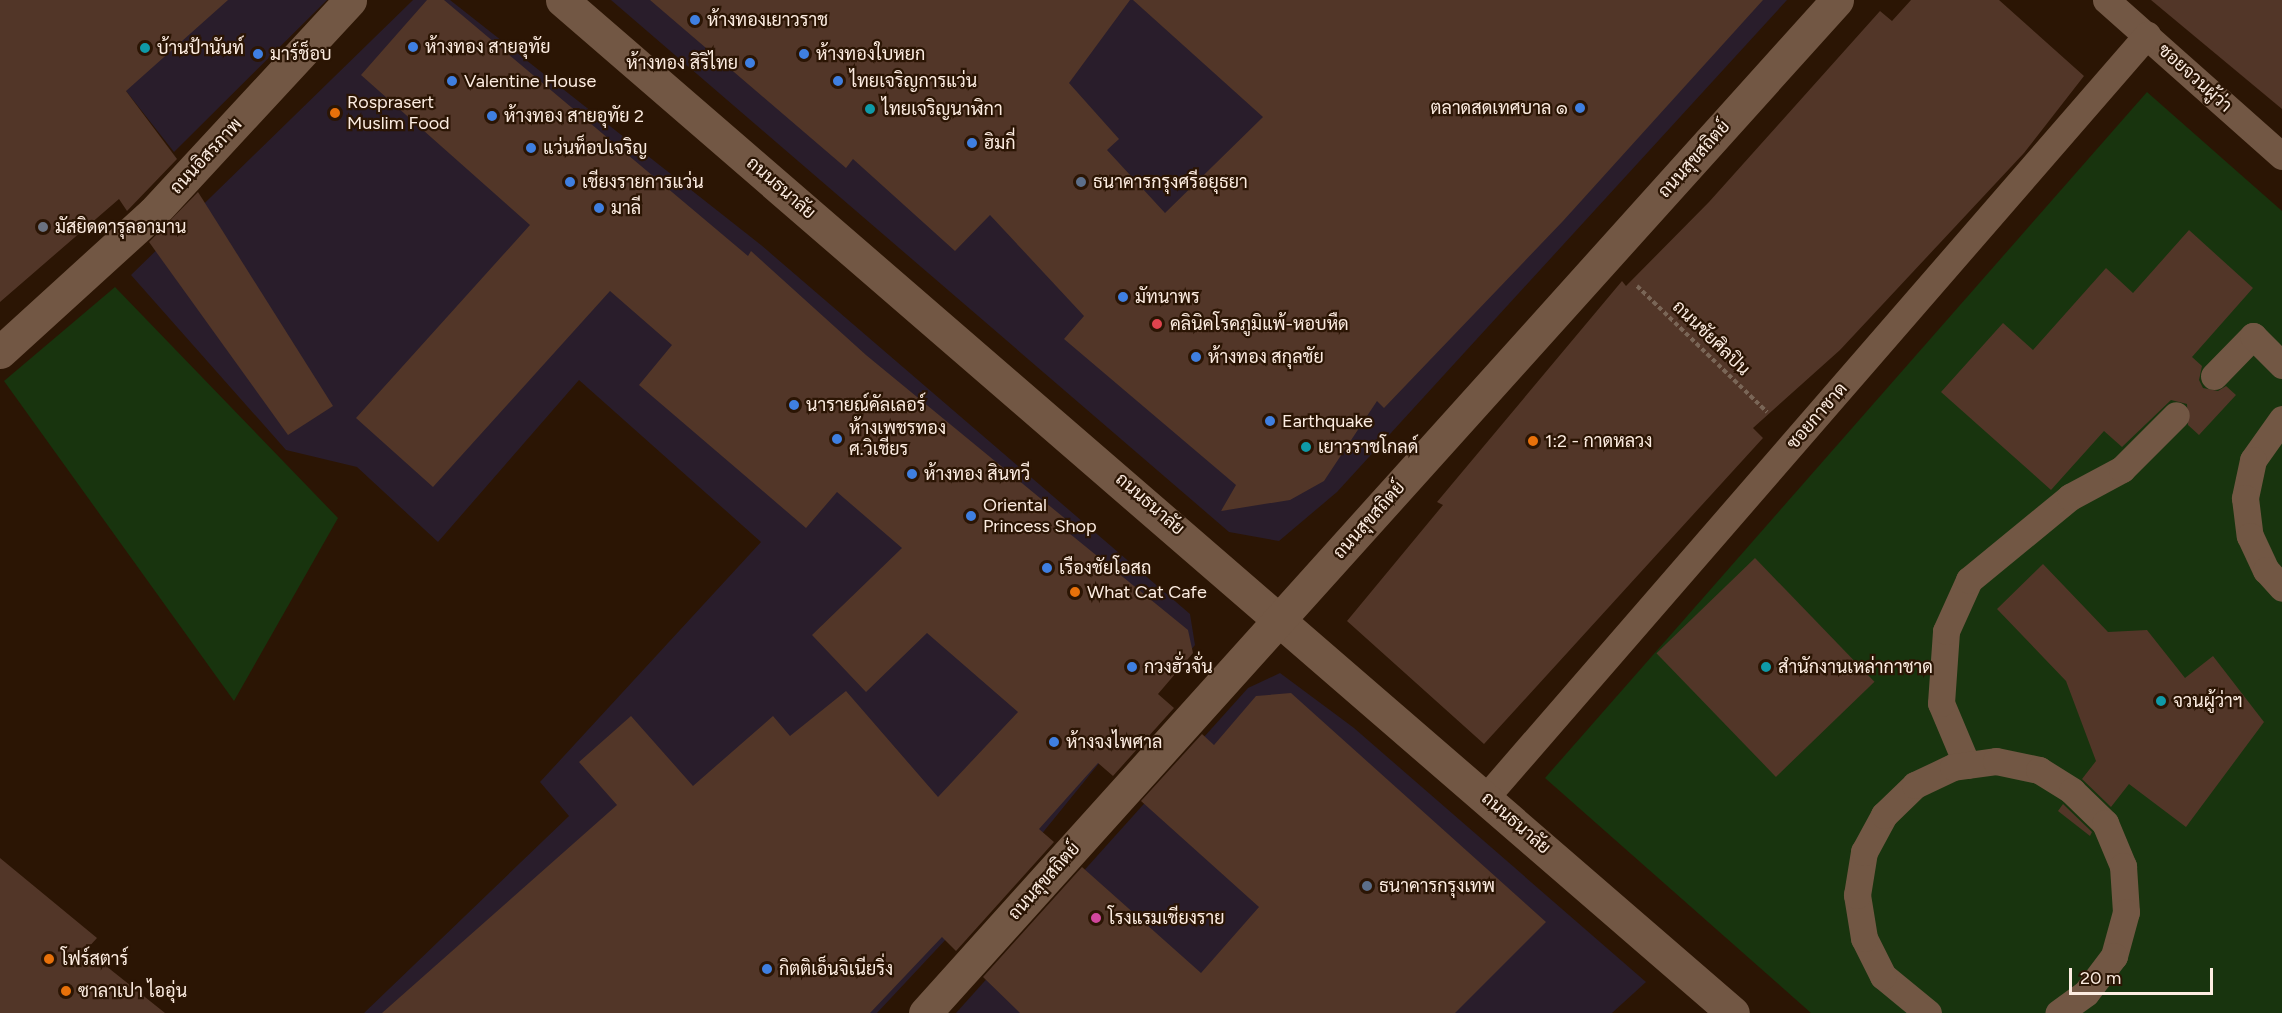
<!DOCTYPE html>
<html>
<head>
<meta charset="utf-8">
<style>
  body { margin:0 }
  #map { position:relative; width:2282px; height:1013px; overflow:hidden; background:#2b1504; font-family:Figtree,Sarabun,sans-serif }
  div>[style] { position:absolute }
  .commercial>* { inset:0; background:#291d2b }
  .green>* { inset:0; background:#18340e }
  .building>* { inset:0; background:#523628; transform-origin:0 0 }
  .path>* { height:4px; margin-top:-2px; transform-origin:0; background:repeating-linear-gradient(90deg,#7a6657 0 4.5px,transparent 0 7.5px) }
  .service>* { height:27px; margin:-13.5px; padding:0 13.5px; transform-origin:13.5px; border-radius:13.5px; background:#725744 }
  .minor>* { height:33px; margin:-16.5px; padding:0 16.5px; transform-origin:16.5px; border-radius:16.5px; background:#725744 }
  .tertiary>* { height:33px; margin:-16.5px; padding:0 16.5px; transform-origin:16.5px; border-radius:16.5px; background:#725744 }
  .dots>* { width:16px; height:16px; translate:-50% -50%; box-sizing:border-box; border:3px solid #2b1504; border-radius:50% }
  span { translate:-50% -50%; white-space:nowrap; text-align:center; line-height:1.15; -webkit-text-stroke:4.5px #2b1504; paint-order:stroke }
  .poi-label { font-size:18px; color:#fcece1 }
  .left { translate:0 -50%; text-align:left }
  .right { translate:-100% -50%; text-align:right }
  .street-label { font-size:18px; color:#fcece1 }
  .scale { position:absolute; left:2069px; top:968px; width:144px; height:27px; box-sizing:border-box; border:3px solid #fcece1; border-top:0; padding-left:8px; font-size:18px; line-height:21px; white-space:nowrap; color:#fcece1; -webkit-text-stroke:4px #2b1504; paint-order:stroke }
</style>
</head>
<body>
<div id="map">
  <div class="commercial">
    <i style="clip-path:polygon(0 0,327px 0,174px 152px,82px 35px)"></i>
    <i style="clip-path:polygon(413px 0,450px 0,761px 245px,1190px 614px,1195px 645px,1023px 857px,877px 1013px,364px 1013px,569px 816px,540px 782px,761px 542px,579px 380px,438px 542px,357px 467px,286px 450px,131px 275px)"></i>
    <i style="clip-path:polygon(611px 0,1787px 0,1337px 492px,1279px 541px,1229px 532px)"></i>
    <i style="clip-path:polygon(1280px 673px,1354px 728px,1646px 982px,1612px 1013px,956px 1013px,1248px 688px)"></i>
  </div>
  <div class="green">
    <i style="clip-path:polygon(2147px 92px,2282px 211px,2282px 1013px,1811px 1013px,1545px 778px)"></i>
    <i style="clip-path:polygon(115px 287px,338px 518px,234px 701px,4px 381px)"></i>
  </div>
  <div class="building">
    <i style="clip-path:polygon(0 0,228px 0,126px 91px,177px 159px,127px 211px,119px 199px,0 302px)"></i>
    <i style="clip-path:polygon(427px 0,444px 0,748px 256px,751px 251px,866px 355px,1068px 521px,1064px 529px,1188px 630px,1193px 653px,1158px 694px,1174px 708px,1113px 776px,1098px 763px,1039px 829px,1054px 842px,956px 951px,942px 937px,870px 1013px,382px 1013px,617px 805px,579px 762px,631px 716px,693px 786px,773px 716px,790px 736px,846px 691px,938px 797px,1018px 712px,927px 633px,866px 692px,812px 635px,902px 548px,837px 492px,806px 528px,639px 385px,672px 345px,610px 291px,433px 487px,356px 418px,530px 225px,361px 75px)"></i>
    <i style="clip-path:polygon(650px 0,1130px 0,1069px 83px,1119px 139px,1107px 150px,1165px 213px,1263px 117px,1133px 0,1763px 0,1563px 221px,1384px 408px,1377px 401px,1324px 481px,1290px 500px,1221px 511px,1236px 485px,1064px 339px,1084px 316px,990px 215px,955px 251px,853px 159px,846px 168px)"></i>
    <i style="clip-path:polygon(1911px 0,1999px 0,2084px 76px,2024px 153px,1840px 350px,1753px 428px,1763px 438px,1484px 744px,1347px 621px,1443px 505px,1437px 502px,1622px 281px,1626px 286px,1709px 202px,1880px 11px,1892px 21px)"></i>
    <i style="clip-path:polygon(2151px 0,2282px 0,2282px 109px)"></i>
    <i style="clip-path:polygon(198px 192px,333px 406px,288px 435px,149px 242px)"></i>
    <i style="clip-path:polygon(2189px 230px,2253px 288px,2192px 357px,2202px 366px,2199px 380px,2203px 388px,2218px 391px,2226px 386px,2236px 395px,2199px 435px,2188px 425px,2187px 404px,2171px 400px,2122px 447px,2104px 431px,2051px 490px,1941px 392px,2003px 323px,2033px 350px,2106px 268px,2133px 293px)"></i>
    <i style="left:1755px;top:558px;width:172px;height:137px;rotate:46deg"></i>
    <i style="clip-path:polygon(2043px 564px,2108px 632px,2147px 630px,2185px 678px,2213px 656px,2264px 722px,2186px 827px,2129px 784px,2111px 807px,2082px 779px,2096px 761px,2066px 681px,1997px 609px)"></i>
    <i style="clip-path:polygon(1291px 693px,1546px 922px,1455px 1013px,1020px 1013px,983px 977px,1082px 867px,1201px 973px,1259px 907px,1141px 801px,1202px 734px,1214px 745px,1256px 696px)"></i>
    <i style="clip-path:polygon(2063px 804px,2092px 832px,2090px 836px,2058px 811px)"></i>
    <i style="clip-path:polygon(0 858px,97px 938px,86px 950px,165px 1013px,0 1013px)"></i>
  </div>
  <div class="path">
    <i style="left:1637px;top:286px;width:181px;rotate:44.1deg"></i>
  </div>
  <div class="service">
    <i style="left:2106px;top:0;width:235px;rotate:41.6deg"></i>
    <i style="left:2214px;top:376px;width:56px;rotate:-45.7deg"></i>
    <i style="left:2253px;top:336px;width:41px;rotate:45deg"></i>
    <i style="left:2282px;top:419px;width:50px;rotate:125.3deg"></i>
    <i style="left:2253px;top:460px;width:39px;rotate:102deg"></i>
    <i style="left:2245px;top:498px;width:38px;rotate:83deg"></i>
    <i style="left:2250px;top:536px;width:38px;rotate:65deg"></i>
    <i style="left:2266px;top:570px;width:24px;rotate:48deg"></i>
    <i style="left:1967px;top:765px;width:67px;rotate:-112.8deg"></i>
    <i style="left:1941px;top:703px;width:72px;rotate:-86deg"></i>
    <i style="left:1946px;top:631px;width:56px;rotate:-65.7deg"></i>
    <i style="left:1969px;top:580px;width:131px;rotate:-39.4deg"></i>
    <i style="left:2070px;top:497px;width:59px;rotate:-28.3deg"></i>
    <i style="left:2122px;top:469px;width:76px;rotate:-45deg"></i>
    <i style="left:1486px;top:797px;width:1009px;rotate:-49.06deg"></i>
    <i style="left:1928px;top:1013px;width:58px;rotate:-140.6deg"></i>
    <i style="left:1883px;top:976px;width:42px;rotate:-116.6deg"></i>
    <i style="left:1864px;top:938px;width:44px;rotate:-99.2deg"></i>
    <i style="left:1857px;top:895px;width:44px;rotate:-80.8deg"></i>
    <i style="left:1864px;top:852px;width:42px;rotate:-61.6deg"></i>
    <i style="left:1884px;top:815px;width:43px;rotate:-44.1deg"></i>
    <i style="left:1915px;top:785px;width:42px;rotate:-25.3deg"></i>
    <i style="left:1953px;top:767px;width:43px;rotate:-7.9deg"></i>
    <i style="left:1996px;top:761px;width:44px;rotate:11.8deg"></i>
    <i style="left:2039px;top:770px;width:39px;rotate:32deg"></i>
    <i style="left:2072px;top:791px;width:46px;rotate:44.1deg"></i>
    <i style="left:2105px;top:823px;width:47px;rotate:67.3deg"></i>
    <i style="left:2123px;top:866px;width:46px;rotate:86.3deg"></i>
    <i style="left:2126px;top:912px;width:46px;rotate:105.3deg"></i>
    <i style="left:2114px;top:956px;width:46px;rotate:127.1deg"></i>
    <i style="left:2086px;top:993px;width:34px;rotate:144deg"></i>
  </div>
  <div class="minor">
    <i style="left:0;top:352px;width:207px;rotate:-42.3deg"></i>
    <i style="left:153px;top:213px;width:290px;rotate:-47.2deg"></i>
  </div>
  <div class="tertiary">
    <i style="left:562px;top:0;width:1548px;rotate:40.86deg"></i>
    <i style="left:925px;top:1013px;width:1363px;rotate:-48deg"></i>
  </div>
  <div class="dots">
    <i style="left:695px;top:20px;background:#3f7fe0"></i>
    <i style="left:413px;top:47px;background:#3f7fe0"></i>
    <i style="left:145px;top:48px;background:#0f9aa8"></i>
    <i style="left:258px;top:54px;background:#3f7fe0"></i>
    <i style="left:804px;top:54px;background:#3f7fe0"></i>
    <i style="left:750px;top:63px;background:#3f7fe0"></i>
    <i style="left:452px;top:81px;background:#3f7fe0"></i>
    <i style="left:838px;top:81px;background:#3f7fe0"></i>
    <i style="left:1580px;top:108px;background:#3f7fe0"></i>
    <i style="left:870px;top:109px;background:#0f9aa8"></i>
    <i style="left:335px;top:113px;background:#e8710a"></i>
    <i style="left:492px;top:116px;background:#3f7fe0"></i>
    <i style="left:972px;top:143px;background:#3f7fe0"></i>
    <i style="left:531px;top:148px;background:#3f7fe0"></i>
    <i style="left:570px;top:182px;background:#3f7fe0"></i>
    <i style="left:1081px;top:182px;background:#5c6f8a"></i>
    <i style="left:599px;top:208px;background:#3f7fe0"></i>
    <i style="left:43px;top:227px;background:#6b7280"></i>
    <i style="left:1123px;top:297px;background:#3f7fe0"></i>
    <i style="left:1157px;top:324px;background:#e0444e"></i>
    <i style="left:1196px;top:357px;background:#3f7fe0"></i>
    <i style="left:794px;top:405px;background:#3f7fe0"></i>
    <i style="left:1270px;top:421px;background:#3f7fe0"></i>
    <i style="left:837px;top:439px;background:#3f7fe0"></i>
    <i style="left:1533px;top:441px;background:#e8710a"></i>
    <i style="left:1306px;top:447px;background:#0f9aa8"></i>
    <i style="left:912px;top:474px;background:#3f7fe0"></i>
    <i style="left:971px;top:516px;background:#3f7fe0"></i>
    <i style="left:1047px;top:568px;background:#3f7fe0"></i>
    <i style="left:1075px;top:592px;background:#e8710a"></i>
    <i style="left:1132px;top:667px;background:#3f7fe0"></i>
    <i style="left:1766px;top:667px;background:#0f9aa8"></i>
    <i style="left:2161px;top:701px;background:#0f9aa8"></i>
    <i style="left:1054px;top:742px;background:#3f7fe0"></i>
    <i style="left:1367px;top:886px;background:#5c6f8a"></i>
    <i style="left:1096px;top:918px;background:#d1479c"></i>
    <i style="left:49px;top:959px;background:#e8710a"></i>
    <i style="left:767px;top:969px;background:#3f7fe0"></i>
    <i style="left:66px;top:991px;background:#e8710a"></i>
  </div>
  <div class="poi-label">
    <span class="left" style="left:707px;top:20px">ห้างทองเยาวราช</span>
    <span class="left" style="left:425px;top:47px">ห้างทอง สายอุทัย</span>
    <span class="left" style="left:157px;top:48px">บ้านป้านันท์</span>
    <span class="left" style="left:270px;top:54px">มาร์ช็อบ</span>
    <span class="left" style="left:816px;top:54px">ห้างทองใบหยก</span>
    <span class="right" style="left:738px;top:63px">ห้างทอง สิริไทย</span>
    <span class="left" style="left:464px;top:81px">Valentine House</span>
    <span class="left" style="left:850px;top:81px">ไทยเจริญการแว่น</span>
    <span class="left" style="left:347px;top:113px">Rosprasert<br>Muslim Food</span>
    <span class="right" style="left:1568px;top:108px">ตลาดสดเทศบาล ๑</span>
    <span class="left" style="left:882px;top:109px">ไทยเจริญนาฬิกา</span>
    <span class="left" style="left:504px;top:116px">ห้างทอง สายอุทัย 2</span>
    <span class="left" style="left:984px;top:143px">ฮิมกี่</span>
    <span class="left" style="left:543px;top:148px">แว่นท็อปเจริญ</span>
    <span class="left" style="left:582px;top:182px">เชียงรายการแว่น</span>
    <span class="left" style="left:1093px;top:182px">ธนาคารกรุงศรีอยุธยา</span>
    <span class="left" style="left:611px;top:208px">มาลี</span>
    <span class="left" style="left:55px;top:227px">มัสยิดดารุลอามาน</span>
    <span class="left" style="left:1135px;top:297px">มัทนาพร</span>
    <span class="left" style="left:1170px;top:324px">คลินิคโรคภูมิแพ้-หอบหืด</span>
    <span class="left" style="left:1208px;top:357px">ห้างทอง สกุลชัย</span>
    <span class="left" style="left:806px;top:405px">นารายณ์คัลเลอร์</span>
    <span class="left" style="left:1282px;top:421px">Earthquake</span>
    <span class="left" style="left:849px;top:439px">ห้างเพชรทอง<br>ศ.วิเชียร</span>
    <span class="left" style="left:1545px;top:441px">1:2 - กาดหลวง</span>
    <span class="left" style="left:1318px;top:447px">เยาวราชโกลด์</span>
    <span class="left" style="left:924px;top:474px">ห้างทอง สินทวี</span>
    <span class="left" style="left:983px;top:516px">Oriental<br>Princess Shop</span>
    <span class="left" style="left:1059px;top:568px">เรืองชัยโอสถ</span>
    <span class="left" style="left:1087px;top:592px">What Cat Cafe</span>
    <span class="left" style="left:1144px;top:667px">กวงฮั่วจั่น</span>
    <span class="left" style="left:1778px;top:667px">สำนักงานเหล่ากาชาด</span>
    <span class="left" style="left:2173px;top:701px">จวนผู้ว่าฯ</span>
    <span class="left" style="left:1066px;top:742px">ห้างจงไพศาล</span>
    <span class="left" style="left:1379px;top:886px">ธนาคารกรุงเทพ</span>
    <span class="left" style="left:1108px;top:918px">โรงแรมเชียงราย</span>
    <span class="left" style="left:61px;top:959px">โฟร์สตาร์</span>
    <span class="left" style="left:779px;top:969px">กิตติเอ็นจิเนียริ่ง</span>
    <span class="left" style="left:78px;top:991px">ซาลาเปา ไออุ่น</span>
  </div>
  <div class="street-label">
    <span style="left:2195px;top:78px;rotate:42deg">ซอยจวนผู้ว่า</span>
    <span style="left:206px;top:156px;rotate:-47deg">ถนนอิสรภาพ</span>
    <span style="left:1694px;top:159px;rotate:-48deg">ถนนสุขสถิตย์</span>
    <span style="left:781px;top:188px;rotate:41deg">ถนนธนาลัย</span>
    <span style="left:1711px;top:338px;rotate:44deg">ถนนชัยศิลปิน</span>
    <span style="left:1817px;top:416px;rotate:-49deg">ซอยกาชาด</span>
    <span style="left:1150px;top:504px;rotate:41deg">ถนนธนาลัย</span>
    <span style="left:1369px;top:520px;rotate:-48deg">ถนนสุขสถิตย์</span>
    <span style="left:1516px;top:823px;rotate:41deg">ถนนธนาลัย</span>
    <span style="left:1044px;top:881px;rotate:-48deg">ถนนสุขสถิตย์</span>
  </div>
  <div class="scale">20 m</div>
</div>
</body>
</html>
